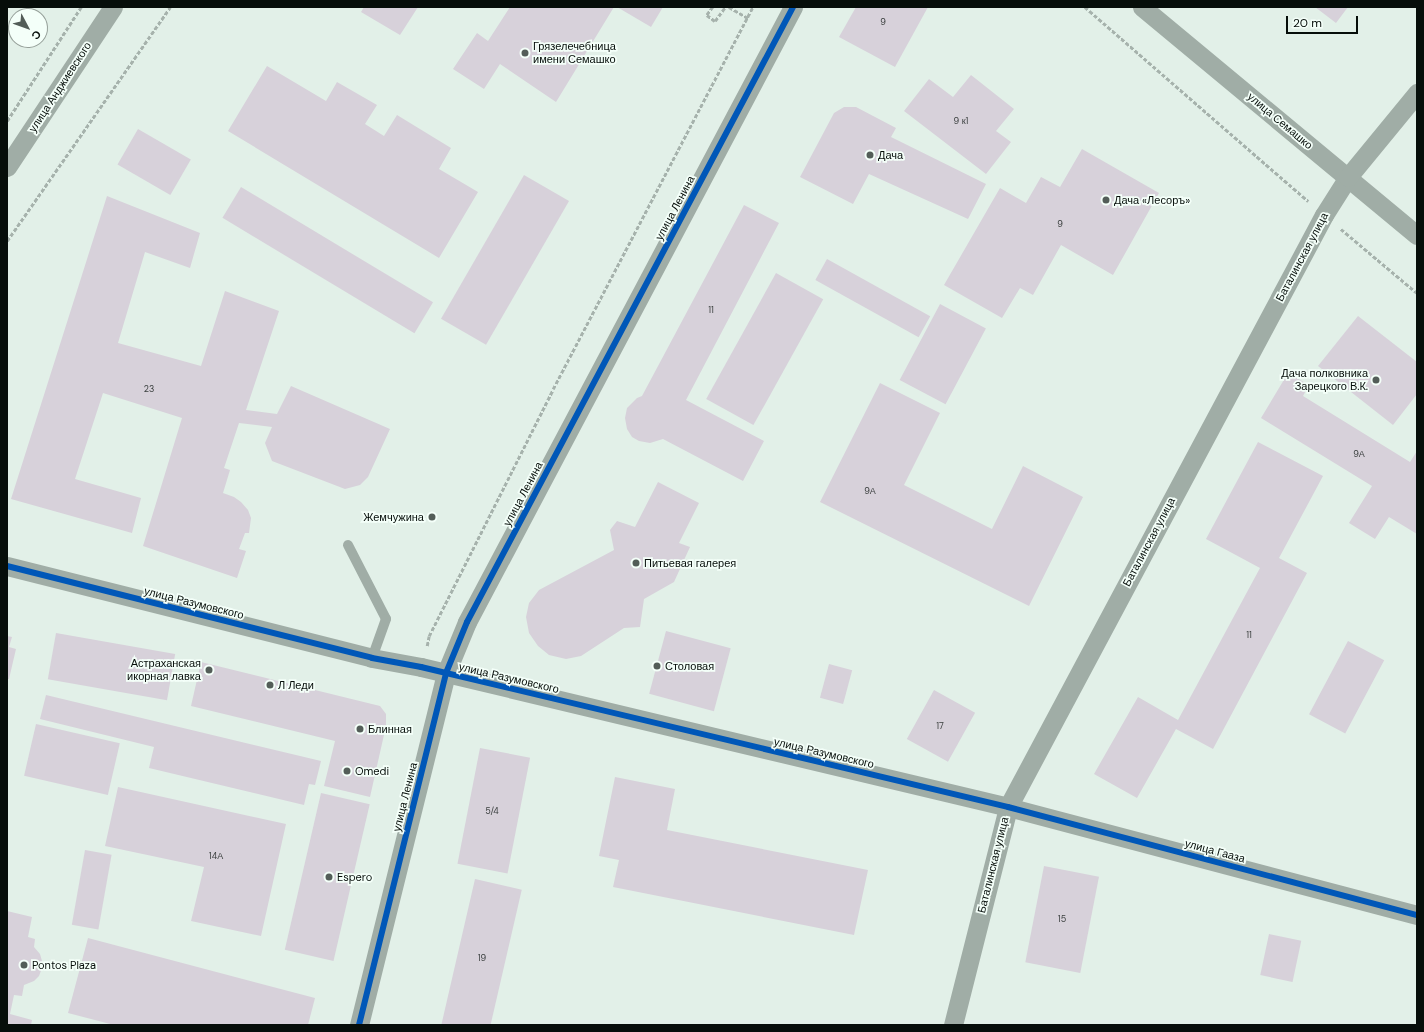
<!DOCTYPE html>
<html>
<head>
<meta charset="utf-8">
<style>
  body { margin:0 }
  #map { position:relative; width:1424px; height:1032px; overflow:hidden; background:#e2f0e8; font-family:"DM Sans",sans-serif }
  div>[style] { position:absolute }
  .building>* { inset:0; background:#d7d1da; transform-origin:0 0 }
  .path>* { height:2.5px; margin-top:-1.25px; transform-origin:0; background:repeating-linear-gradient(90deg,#a6b2ac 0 4px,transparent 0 6px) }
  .service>* { height:10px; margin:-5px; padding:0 5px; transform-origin:5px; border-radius:5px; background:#a0ada6 }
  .minor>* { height:19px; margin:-9.5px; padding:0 9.5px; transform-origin:9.5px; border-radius:9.5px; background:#a0ada6 }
  .cycleway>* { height:6px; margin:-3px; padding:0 3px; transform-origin:3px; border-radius:3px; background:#0057b8 }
  .dots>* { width:11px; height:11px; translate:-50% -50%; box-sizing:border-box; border:2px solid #f4fff9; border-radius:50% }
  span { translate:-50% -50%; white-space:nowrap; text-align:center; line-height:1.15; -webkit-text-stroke:3.5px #f4fff9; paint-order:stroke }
  .number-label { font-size:9px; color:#3a3f3e }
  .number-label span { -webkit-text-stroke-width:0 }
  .poi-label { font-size:11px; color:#060e0a }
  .left { translate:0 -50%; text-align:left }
  .right { translate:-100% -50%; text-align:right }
  .street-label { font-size:11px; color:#060e0a }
  .frame { position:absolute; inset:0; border:8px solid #060e0a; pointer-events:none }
  .north { position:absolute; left:8px; top:8px; width:40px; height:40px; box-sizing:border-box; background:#f4fff9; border:1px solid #959f99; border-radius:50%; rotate:131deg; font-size:11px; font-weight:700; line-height:16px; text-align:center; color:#060e0a }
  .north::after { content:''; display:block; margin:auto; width:14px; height:18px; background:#535d58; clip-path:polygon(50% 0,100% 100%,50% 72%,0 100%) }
  .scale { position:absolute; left:1286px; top:16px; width:72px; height:18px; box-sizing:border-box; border:2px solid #060e0a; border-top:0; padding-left:5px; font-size:12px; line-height:14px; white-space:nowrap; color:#060e0a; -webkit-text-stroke:3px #f4fff9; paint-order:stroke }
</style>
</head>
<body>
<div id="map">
  <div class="building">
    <i style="clip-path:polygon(364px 7px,418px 7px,400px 35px,361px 12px)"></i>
    <i style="clip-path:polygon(510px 7px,614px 7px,556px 102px,500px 64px,484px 89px,453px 69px,477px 33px,488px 41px)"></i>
    <i style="clip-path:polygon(617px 7px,663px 7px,651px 27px)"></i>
    <i style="clip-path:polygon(856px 7px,928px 7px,895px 67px,839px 37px)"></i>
    <i style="clip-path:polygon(1315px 7px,1348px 7px,1336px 23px)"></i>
    <i style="clip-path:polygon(267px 66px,326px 101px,337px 82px,377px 105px,365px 124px,384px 136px,397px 115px,451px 148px,439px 169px,478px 192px,439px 258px,228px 131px)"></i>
    <i style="clip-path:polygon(971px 75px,1014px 109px,996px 131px,1011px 142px,986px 174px,904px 111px,929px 79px,953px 97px)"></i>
    <i style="clip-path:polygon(844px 107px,856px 107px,896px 128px,891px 137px,986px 184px,968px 219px,869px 174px,853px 204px,800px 177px,834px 113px)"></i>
    <i style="left:138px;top:129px;width:61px;height:41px;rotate:30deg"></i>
    <i style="clip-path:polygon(1082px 149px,1159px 193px,1113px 275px,1061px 245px,1033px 295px,1020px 288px,1002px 318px,944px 285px,1000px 188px,1026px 203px,1041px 177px,1060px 187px)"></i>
    <i style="left:524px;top:175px;width:52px;height:166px;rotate:30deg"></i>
    <i style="left:241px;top:187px;width:224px;height:36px;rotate:31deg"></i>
    <i style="clip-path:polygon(107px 196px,200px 233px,190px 268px,145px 252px,118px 343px,201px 366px,225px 291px,279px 311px,246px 410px,277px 414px,291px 386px,390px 429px,368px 477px,360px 485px,345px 489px,272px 461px,265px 443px,272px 427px,239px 423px,224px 468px,230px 470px,223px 493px,234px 497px,241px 502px,248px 510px,251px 518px,249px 533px,245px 533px,239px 549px,246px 551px,237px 578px,143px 546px,182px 418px,103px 393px,75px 479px,141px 498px,132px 533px,11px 499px)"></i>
    <i style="clip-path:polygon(744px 205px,779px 223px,686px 400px,764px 441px,743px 481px,663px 439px,650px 443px,639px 441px,632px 437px,627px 429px,625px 418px,627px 408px,637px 398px,642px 396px)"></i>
    <i style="left:827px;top:259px;width:118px;height:24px;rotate:29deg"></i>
    <i style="left:776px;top:273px;width:54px;height:144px;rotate:29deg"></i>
    <i style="left:940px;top:304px;width:52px;height:86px;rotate:28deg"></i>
    <i style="clip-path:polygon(1358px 316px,1417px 362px,1417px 394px,1393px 425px,1318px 366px)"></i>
    <i style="clip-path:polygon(1288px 373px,1309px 385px,1303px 396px,1410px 462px,1417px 451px,1417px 534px,1389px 517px,1375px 539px,1349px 523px,1372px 486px,1261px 418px)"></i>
    <i style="clip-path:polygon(880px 383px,940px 413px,904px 485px,992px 529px,1023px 466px,1083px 497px,1029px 606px,820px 502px)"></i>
    <i style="clip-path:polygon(1258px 442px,1323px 476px,1279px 558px,1307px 573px,1213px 749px,1176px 729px,1137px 798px,1094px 774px,1138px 697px,1178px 720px,1260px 568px,1206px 539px)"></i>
    <i style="clip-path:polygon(658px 482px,699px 503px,679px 543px,690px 547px,674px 582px,644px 599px,640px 627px,624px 628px,581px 656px,566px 659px,549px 655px,538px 646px,529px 633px,526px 617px,529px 603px,539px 590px,614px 550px,610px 530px,617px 521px,635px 527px)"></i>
    <i style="left:666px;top:631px;width:67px;height:65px;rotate:15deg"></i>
    <i style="left:56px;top:633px;width:121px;height:47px;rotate:10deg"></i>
    <i style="clip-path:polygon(7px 636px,12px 637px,9px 647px,16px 649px,9px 679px,7px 679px)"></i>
    <i style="left:1348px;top:641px;width:41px;height:83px;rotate:28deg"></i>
    <i style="clip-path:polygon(201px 662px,380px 706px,386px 714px,386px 726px,370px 797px,324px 786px,335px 741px,191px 706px)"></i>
    <i style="left:829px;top:664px;width:24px;height:35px;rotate:15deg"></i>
    <i style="left:934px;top:690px;width:47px;height:56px;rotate:29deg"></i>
    <i style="clip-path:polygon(46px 695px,321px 761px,315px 785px,309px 784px,304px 805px,149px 768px,154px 747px,40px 719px)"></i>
    <i style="left:36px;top:724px;width:86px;height:53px;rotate:13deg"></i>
    <i style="left:480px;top:748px;width:51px;height:118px;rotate:11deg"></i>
    <i style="clip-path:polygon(615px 777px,675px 789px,667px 830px,868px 870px,854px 935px,613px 887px,619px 860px,599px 856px)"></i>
    <i style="clip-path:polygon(118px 787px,286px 824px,261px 936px,191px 921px,204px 867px,105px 846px)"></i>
    <i style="left:321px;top:793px;width:50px;height:161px;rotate:13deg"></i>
    <i style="left:85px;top:850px;width:27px;height:76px;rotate:10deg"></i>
    <i style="left:1044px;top:866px;width:56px;height:98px;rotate:11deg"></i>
    <i style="left:475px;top:879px;width:48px;height:150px;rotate:13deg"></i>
    <i style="clip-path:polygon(7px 911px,32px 917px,28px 937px,35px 939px,34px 947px,40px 954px,42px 961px,42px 968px,39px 976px,34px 981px,24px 985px,22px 996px,14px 995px,10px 1014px,32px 1020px,31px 1025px,7px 1025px)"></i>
    <i style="left:1269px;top:934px;width:33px;height:42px;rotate:12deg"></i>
    <i style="clip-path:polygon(88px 938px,315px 998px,308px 1025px,114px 1025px,68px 1013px)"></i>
  </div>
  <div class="path">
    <i style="left:713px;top:7px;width:10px;rotate:127deg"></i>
    <i style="left:707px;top:15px;width:10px;rotate:37deg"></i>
    <i style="left:715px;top:21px;width:17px;rotate:-54deg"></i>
    <i style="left:729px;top:7px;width:22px;rotate:30deg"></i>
    <i style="left:1085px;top:7px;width:296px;rotate:41deg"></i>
    <i style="left:7px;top:121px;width:136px;rotate:-57deg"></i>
    <i style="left:1341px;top:229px;width:99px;rotate:40.1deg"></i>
    <i style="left:7px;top:241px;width:285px;rotate:-55.1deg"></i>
    <i style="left:427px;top:646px;width:10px;rotate:-79deg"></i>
    <i style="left:429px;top:636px;width:276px;rotate:-63.3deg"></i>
    <i style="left:553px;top:389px;width:431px;rotate:-62.4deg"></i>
  </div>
  <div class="service">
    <i style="left:348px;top:545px;width:83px;rotate:62.8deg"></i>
    <i style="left:386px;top:619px;width:41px;rotate:109.7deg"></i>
  </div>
  <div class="minor">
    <i style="left:1142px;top:7px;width:357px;rotate:39.7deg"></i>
    <i style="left:7px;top:167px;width:192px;rotate:-56.5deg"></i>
    <i style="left:7px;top:566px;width:376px;rotate:14.1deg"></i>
    <i style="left:372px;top:658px;width:50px;rotate:10.4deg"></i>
    <i style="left:421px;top:667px;width:603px;rotate:13.41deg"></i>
    <i style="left:1008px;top:807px;width:423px;rotate:14.8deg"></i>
    <i style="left:359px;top:1025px;width:363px;rotate:-76.1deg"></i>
    <i style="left:446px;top:673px;width:55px;rotate:-67.6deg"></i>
    <i style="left:467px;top:622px;width:696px;rotate:-62.07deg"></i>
    <i style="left:953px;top:1025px;width:225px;rotate:-75.8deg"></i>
    <i style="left:1008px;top:807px;width:671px;rotate:-61.91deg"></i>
    <i style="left:1324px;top:215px;width:45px;rotate:-57.7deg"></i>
    <i style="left:1348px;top:177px;width:109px;rotate:-50.6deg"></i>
  </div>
  <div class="cycleway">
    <i style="left:7px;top:566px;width:376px;rotate:14.1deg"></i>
    <i style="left:372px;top:658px;width:50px;rotate:10.4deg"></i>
    <i style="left:421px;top:667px;width:603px;rotate:13.41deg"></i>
    <i style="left:1008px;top:807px;width:423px;rotate:14.8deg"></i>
    <i style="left:359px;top:1025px;width:363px;rotate:-76.1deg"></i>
    <i style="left:446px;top:673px;width:55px;rotate:-67.6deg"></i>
    <i style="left:467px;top:622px;width:696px;rotate:-62.07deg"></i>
  </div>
  <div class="dots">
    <i style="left:525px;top:53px;background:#535d58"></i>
    <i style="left:870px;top:155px;background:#535d58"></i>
    <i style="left:1106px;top:200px;background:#535d58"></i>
    <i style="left:1376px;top:380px;background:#535d58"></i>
    <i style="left:432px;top:517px;background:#535d58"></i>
    <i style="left:636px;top:563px;background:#535d58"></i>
    <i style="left:657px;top:666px;background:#535d58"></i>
    <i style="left:209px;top:670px;background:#535d58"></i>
    <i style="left:270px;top:685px;background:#535d58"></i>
    <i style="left:360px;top:729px;background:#535d58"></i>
    <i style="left:347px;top:771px;background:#535d58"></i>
    <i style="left:329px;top:877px;background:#535d58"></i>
    <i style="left:24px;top:965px;background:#535d58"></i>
  </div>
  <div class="number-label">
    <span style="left:883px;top:22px">9</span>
    <span style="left:961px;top:121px">9 к1</span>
    <span style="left:1060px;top:224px">9</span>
    <span style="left:711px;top:310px">11</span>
    <span style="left:149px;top:389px">23</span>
    <span style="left:1359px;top:454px">9А</span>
    <span style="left:870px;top:491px">9А</span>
    <span style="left:1249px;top:635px">11</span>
    <span style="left:940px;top:726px">17</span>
    <span style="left:492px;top:811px">5/4</span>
    <span style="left:216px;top:856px">14А</span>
    <span style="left:1062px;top:919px">15</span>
    <span style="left:482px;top:958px">19</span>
  </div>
  <div class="poi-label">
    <span class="left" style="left:533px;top:53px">Грязелечебница<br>имени Семашко</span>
    <span class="left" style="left:878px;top:155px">Дача</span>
    <span class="left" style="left:1114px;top:200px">Дача «Лесоръ»</span>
    <span class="right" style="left:1368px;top:380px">Дача полковника<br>Зарецкого В.К.</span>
    <span class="right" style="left:424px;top:517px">Жемчужина</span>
    <span class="left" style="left:644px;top:563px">Питьевая галерея</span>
    <span class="right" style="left:201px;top:670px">Астраханская<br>икорная лавка</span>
    <span class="left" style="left:665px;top:666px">Столовая</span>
    <span class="left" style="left:278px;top:685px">Л Леди</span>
    <span class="left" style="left:368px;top:729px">Блинная</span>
    <span class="left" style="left:355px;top:771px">Omedi</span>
    <span class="left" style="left:337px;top:877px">Espero</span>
    <span class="left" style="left:32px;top:965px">Pontos Plaza</span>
  </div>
  <div class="street-label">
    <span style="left:60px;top:87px;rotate:-57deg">улица Анджиевского</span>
    <span style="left:1280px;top:121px;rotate:40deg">улица Семашко</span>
    <span style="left:675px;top:208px;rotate:-62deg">улица Ленина</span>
    <span style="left:1302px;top:257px;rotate:-62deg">Баталинская улица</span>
    <span style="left:523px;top:494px;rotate:-62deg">улица Ленина</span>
    <span style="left:1149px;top:542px;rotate:-62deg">Баталинская улица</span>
    <span style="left:194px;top:603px;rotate:14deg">улица Разумовского</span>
    <span style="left:509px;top:678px;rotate:13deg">улица Разумовского</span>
    <span style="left:824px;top:753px;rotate:13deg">улица Разумовского</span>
    <span style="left:405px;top:797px;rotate:-76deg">улица Ленина</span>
    <span style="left:1215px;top:851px;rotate:15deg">улица Гааза</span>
    <span style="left:993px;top:865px;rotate:-76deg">Баталинская улица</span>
  </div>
  <div class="frame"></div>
  <div class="north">С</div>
  <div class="scale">20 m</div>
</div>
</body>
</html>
